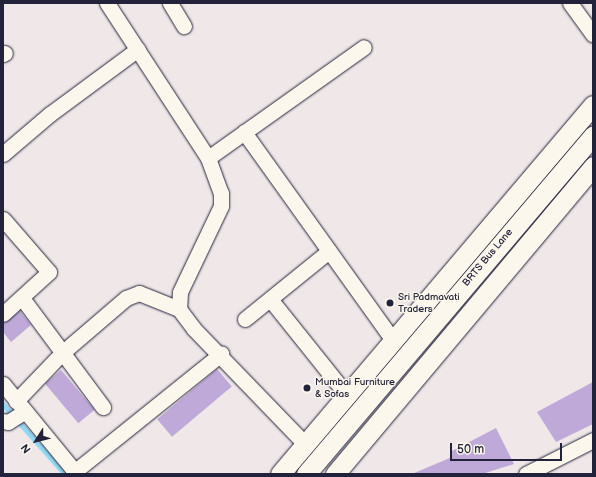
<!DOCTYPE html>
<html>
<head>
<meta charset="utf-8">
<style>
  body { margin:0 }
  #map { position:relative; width:596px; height:477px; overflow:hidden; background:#efe7e8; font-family:"Balsamiq Sans",sans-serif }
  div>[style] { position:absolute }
  .stream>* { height:4.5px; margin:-2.25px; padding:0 2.25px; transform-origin:2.25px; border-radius:2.25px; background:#93d8f4 }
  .building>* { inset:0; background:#bfa9d8; transform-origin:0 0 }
  .roads { filter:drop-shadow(0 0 1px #22223b) drop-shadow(0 0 1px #22223b) }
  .minor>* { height:15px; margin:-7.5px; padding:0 7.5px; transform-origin:7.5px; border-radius:7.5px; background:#fbf7ec }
  .major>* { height:19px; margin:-9.5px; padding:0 9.5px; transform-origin:9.5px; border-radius:9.5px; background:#fbf7ec }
  .dots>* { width:11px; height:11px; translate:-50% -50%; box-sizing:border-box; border:2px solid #fbf7ec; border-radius:50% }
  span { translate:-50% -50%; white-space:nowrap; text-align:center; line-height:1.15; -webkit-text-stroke:3px #fbf7ec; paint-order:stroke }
  .street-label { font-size:10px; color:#22223b }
  .poi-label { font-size:10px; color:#22223b }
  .left { translate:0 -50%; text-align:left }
  .frame { position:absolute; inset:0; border:4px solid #22223b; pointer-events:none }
  .north { position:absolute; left:16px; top:421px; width:40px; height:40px; -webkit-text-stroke:3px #fbf7ec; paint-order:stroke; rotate:234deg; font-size:11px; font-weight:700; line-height:16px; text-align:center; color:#22223b }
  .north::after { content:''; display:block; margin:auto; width:14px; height:18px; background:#22223b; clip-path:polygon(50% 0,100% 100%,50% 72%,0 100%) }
  .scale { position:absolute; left:450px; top:443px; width:112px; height:18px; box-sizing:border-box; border:2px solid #22223b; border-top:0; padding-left:5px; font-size:12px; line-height:14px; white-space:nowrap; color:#22223b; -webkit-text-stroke:3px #fbf7ec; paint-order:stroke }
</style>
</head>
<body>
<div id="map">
  <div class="stream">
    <i style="left:3px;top:404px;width:94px;rotate:48.5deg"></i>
  </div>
  <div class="building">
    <i style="clip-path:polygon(20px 311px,31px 325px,11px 342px,3px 332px,3px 323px)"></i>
    <i style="left:217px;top:369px;width:23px;height:78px;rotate:50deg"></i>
    <i style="left:61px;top:370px;width:52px;height:21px;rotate:50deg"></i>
    <i style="clip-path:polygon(593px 382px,593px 424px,556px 442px,537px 412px)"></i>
    <i style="clip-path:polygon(496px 428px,514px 464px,482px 474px,412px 474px,452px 457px,450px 452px)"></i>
  </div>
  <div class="roads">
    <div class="minor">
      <i style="left:107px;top:3px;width:185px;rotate:56.9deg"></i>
      <i style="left:208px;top:158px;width:37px;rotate:70deg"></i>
      <i style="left:221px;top:193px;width:13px;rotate:90deg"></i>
      <i style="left:221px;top:206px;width:95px;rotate:115.5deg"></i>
      <i style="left:180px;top:292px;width:17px;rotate:93deg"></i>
      <i style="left:179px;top:309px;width:25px;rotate:53deg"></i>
      <i style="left:194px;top:329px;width:158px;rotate:46deg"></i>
      <i style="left:170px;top:3px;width:27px;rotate:59deg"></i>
      <i style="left:570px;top:3px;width:39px;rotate:54deg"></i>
      <i style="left:3px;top:54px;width:2px;rotate:-27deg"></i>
      <i style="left:244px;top:132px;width:254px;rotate:54.4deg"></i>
      <i style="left:3px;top:154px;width:62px;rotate:-40.4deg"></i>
      <i style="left:50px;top:114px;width:109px;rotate:-36.5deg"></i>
      <i style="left:208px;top:158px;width:191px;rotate:-35.4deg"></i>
      <i style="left:3px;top:219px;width:70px;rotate:49deg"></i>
      <i style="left:49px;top:272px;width:62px;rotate:137.6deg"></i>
      <i style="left:22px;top:298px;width:136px;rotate:53.4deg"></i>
      <i style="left:270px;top:299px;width:122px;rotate:51.3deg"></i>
      <i style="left:245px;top:319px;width:108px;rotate:-39deg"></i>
      <i style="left:3px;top:384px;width:117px;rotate:50.6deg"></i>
      <i style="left:16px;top:401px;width:68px;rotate:-46.2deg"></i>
      <i style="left:63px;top:352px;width:83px;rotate:-40.6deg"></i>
      <i style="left:126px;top:298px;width:14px;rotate:-21deg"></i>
      <i style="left:139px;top:293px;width:43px;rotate:21.8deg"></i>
      <i style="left:3px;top:421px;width:5px;rotate:11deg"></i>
      <i style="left:8px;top:422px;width:19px;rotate:-32deg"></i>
      <i style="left:74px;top:472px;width:189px;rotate:-38.8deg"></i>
      <i style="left:526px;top:474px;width:75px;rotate:-26.9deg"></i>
    </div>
    <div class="major">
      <i style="left:280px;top:474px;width:484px;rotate:-49.7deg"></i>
      <i style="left:306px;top:474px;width:444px;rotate:-49.7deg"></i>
      <i style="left:335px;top:474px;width:402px;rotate:-50deg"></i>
    </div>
  </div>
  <div class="dots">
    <i style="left:390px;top:303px;background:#22223b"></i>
    <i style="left:307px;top:388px;background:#22223b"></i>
  </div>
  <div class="street-label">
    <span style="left:488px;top:258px;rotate:-50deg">BRTS Bus Lane</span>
  </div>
  <div class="poi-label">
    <span class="left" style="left:398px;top:303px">Sri Padmavati<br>Traders</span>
    <span class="left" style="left:315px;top:388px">Mumbai Furniture<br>&amp; Sofas</span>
  </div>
  <div class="frame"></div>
  <div class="north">N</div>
  <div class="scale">50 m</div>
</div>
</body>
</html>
